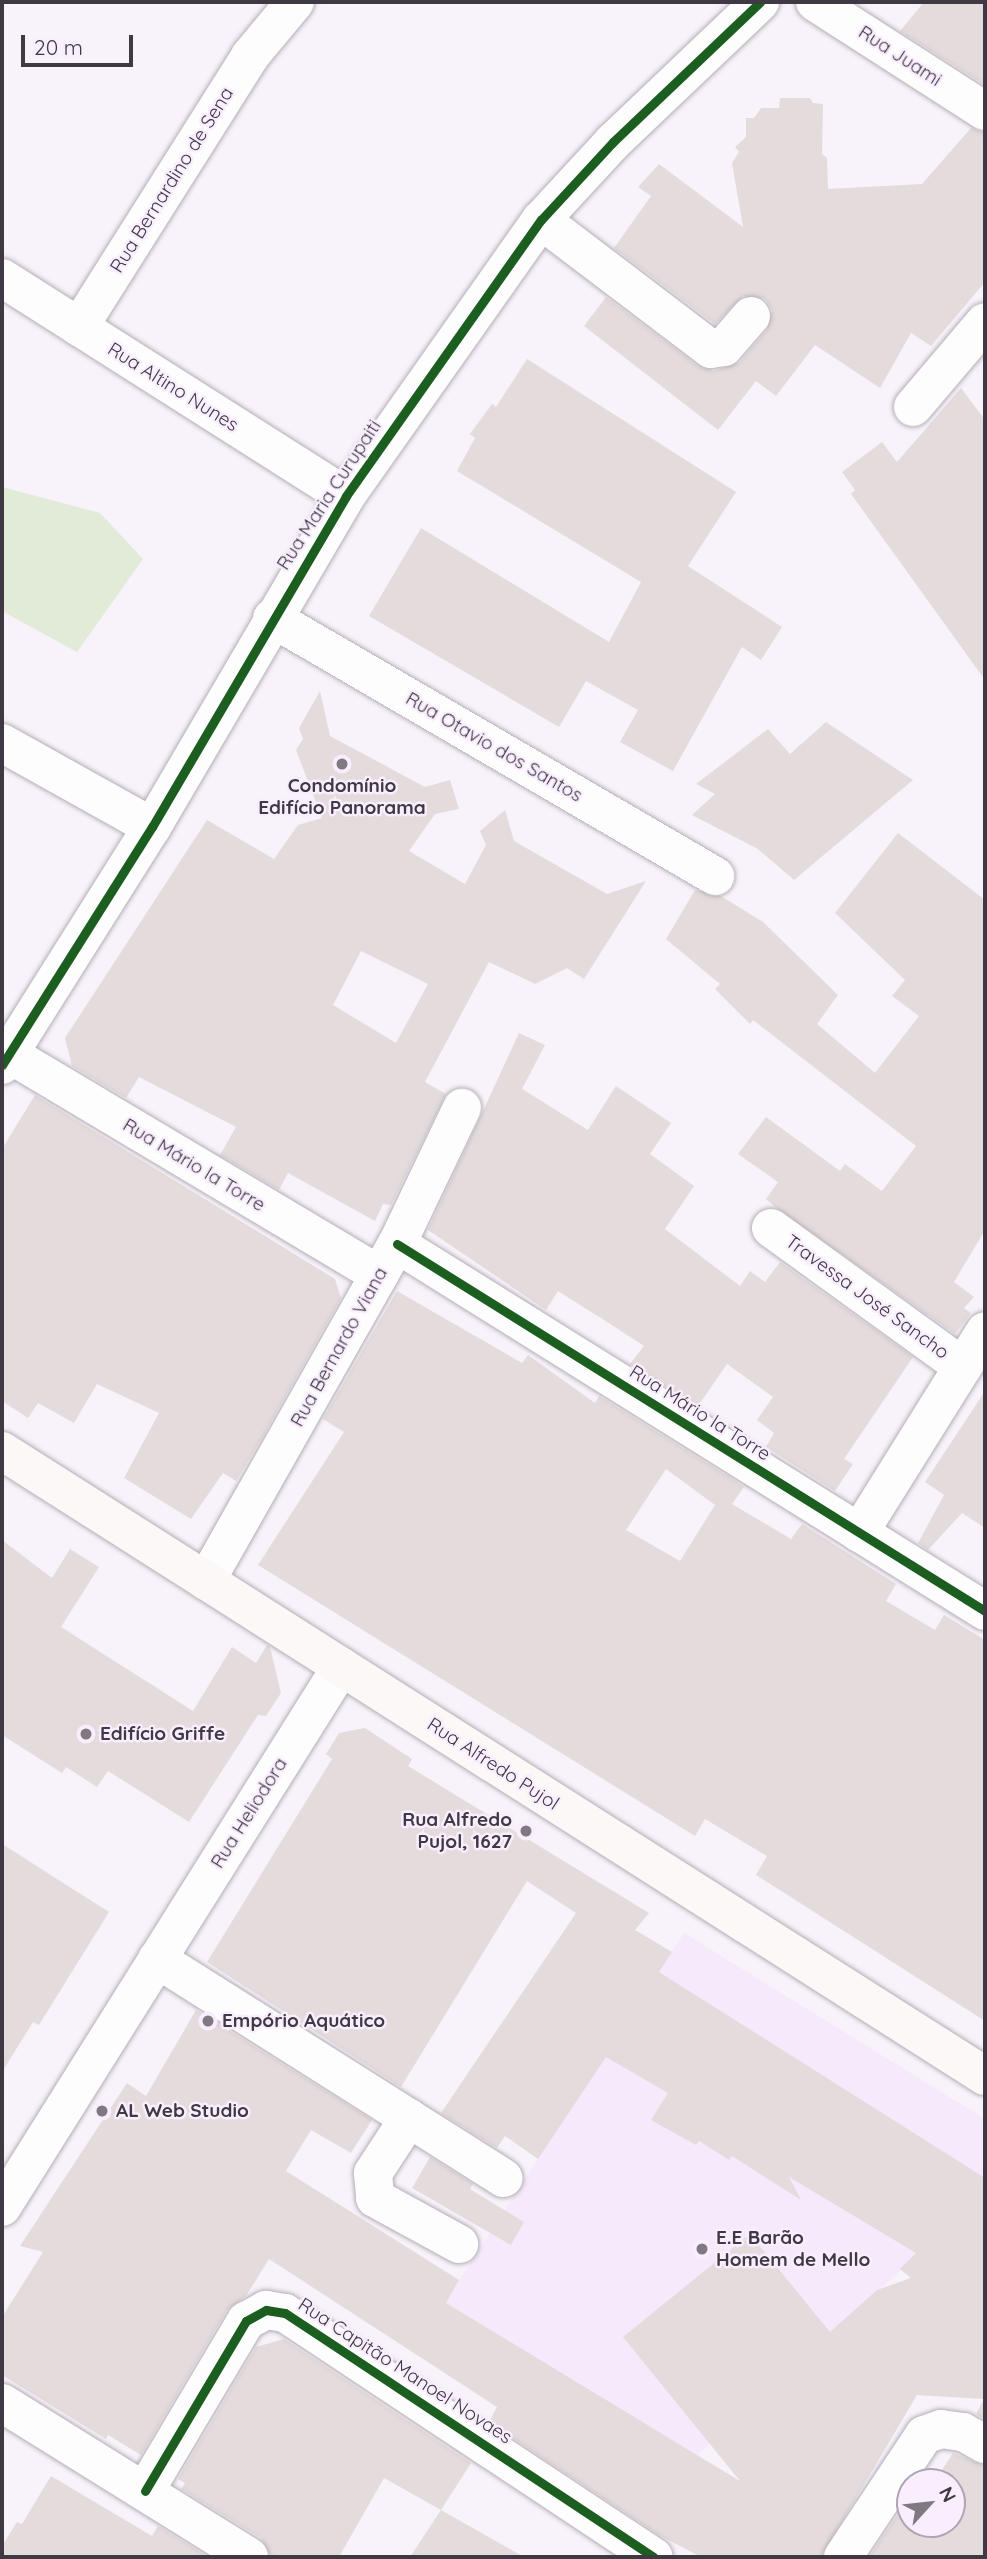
<!DOCTYPE html>
<html>
<head>
<meta charset="utf-8">
<style>
  body { margin:0 }
  #map { position:relative; width:987px; height:2559px; overflow:hidden; background:#f8f2fa; font-family:Quicksand,sans-serif }
  div>[style] { position:absolute }
  .built>* { inset:0; background:#f6e9fb }
  .green>* { inset:0; background:#e2ead8 }
  .building>* { inset:0; background:#e4dbdc }
  .roads { filter:drop-shadow(0 0 2px #b4aeb6) drop-shadow(0 0 2px #b4aeb6) }
  .minor>* { height:38px; margin:-19px; padding:0 19px; transform-origin:19px; border-radius:19px; background:#fefdfe }
  .tertiary>* { height:38px; margin:-19px; padding:0 19px; transform-origin:19px; border-radius:19px; background:#fefdfe }
  .secondary>* { height:38px; margin:-19px; padding:0 19px; transform-origin:19px; border-radius:19px; background:#fbf8f7 }
  .cycleway>* { height:9px; margin:-4.5px; padding:0 4.5px; transform-origin:4.5px; border-radius:4.5px; background:#1b5e20 }
  .dots>* { width:19px; height:19px; translate:-50% -50%; box-sizing:border-box; border:4px solid #f9eefd; border-radius:50% }
  span { translate:-50% -50%; white-space:nowrap; text-align:center; line-height:1.15; -webkit-text-stroke:5px #f9eefd; paint-order:stroke }
  .street-label { font-size:19px; color:#403842 }
  .poi-label { font-size:19px; color:#403842; font-weight:700 }
  .left { translate:0 -50%; text-align:left }
  .right { translate:-100% -50%; text-align:right }
  .frame { position:absolute; inset:0; border:4px solid #403842; pointer-events:none }
  .north { position:absolute; left:896px; top:2468px; width:70px; height:70px; box-sizing:border-box; background:#f9eefd; border:2px solid #afa5b2; border-radius:50%; rotate:63deg; font-size:19px; font-weight:700; line-height:28px; text-align:center; color:#403842 }
  .north::after { content:''; display:block; margin:auto; width:24px; height:32px; background:#807982; clip-path:polygon(50% 0,100% 100%,50% 72%,0 100%) }
  .scale { position:absolute; left:21px; top:35px; width:112px; height:32px; box-sizing:border-box; border:4px solid #403842; border-top:0; padding-left:9px; font-size:21px; line-height:24px; white-space:nowrap; color:#403842; -webkit-text-stroke:5px #f9eefd; paint-order:stroke }
</style>
</head>
<body>
<div id="map">
  <div class="built">
    <i style="clip-path:polygon(684px 1933px,985px 2119px,985px 2194px,698px 2455px,444px 2304px)"></i>
  </div>
  <div class="green">
    <i style="clip-path:polygon(2px 487px,100px 513px,143px 559px,77px 652px,2px 611px)"></i>
  </div>
  <div class="building">
    <i style="clip-path:polygon(924px 2px,985px 2px,985px 85px,900px 31px)"></i>
    <i style="clip-path:polygon(780px 98px,810px 98px,813px 103px,823px 104px,822px 154px,827px 158px,828px 189px,922px 184px,971px 128px,985px 133px,985px 282px,931px 346px,911px 333px,880px 388px,815px 345px,776px 396px,756px 381px,718px 430px,584px 326px,606px 297px,698px 366px,714px 371px,740px 362px,767px 330px,772px 310px,765px 299px,743px 296px,715px 324px,614px 248px,651px 196px,638px 187px,659px 164px,743px 227px,732px 163px,739px 152px,735px 147px,746px 137px,746px 118px,754px 118px,761px 108px,779px 108px)"></i>
    <i style="clip-path:polygon(527px 359px,736px 492px,688px 566px,782px 627px,761px 660px,742px 647px,673px 771px,620px 742px,638px 710px,586px 681px,559px 727px,369px 616px,421px 528px,609px 642px,641px 582px,457px 471px,475px 438px,470px 434px,492px 404px,496px 407px)"></i>
    <i style="clip-path:polygon(961px 388px,985px 420px,985px 680px,851px 494px,855px 490px,842px 472px,882px 442px,897px 462px)"></i>
    <i style="clip-path:polygon(evenodd,320px 691px,330px 736px,425px 787px,450px 780px,459px 809px,435px 814px,409px 851px,465px 884px,486px 845px,480px 831px,505px 810px,514px 841px,607px 894px,646px 881px,584px 979px,567px 968px,535px 984px,489px 962px,425px 1082px,446px 1094px,391px 1205px,383px 1204px,375px 1221px,288px 1173px,279px 1190px,220px 1155px,236px 1127px,139px 1077px,126px 1098px,72px 1066px,65px 1038px,207px 820px,274px 859px,298px 825px,322px 818px,296px 750px,303px 739px,299px 728px,320px 691px,361px 951px,428px 984px,396px 1043px,333px 1005px,361px 951px)"></i>
    <i style="clip-path:polygon(826px 722px,913px 780px,794px 880px,758px 849px,692px 815px,715px 794px,696px 784px,768px 729px,790px 754px)"></i>
    <i style="clip-path:polygon(898px 833px,985px 900px,985px 1230px,954px 1282px,974px 1297px,964px 1308px,971px 1313px,955px 1334px,775px 1207px,766px 1199px,778px 1182px,738px 1154px,766px 1117px,840px 1171px,845px 1164px,882px 1191px,916px 1146px,753px 1020px,750px 1024px,715px 989px,720px 984px,666px 939px,695px 890px,721px 896px,763px 922px,838px 995px,817px 1024px,875px 1073px,919px 1016px,892px 996px,905px 980px,835px 913px)"></i>
    <i style="clip-path:polygon(519px 1033px,545px 1045px,522px 1089px,588px 1130px,616px 1086px,671px 1123px,650px 1154px,694px 1186px,665px 1229px,740px 1286px,750px 1271px,765px 1282px,780px 1262px,913px 1357px,844px 1459px,853px 1464px,835px 1491px,766px 1447px,774px 1433px,757px 1420px,773px 1397px,727px 1364px,698px 1406px,630px 1364px,644px 1346px,604px 1320px,558px 1291px,546px 1310px,428px 1230px)"></i>
    <i style="clip-path:polygon(35px 1095px,335px 1279px,341px 1298px,262px 1438px,236px 1481px,223px 1473px,191px 1519px,124px 1478px,159px 1413px,97px 1384px,74px 1423px,38px 1403px,28px 1418px,2px 1401px,2px 1149px)"></i>
    <i style="clip-path:polygon(evenodd,397px 1291px,522px 1363px,528px 1355px,595px 1403px,599px 1396px,734px 1480px,744px 1487px,732px 1504px,791px 1539px,802px 1524px,896px 1584px,886px 1601px,935px 1630px,944px 1615px,985px 1640px,985px 2021px,756px 1875px,767px 1856px,705px 1819px,695px 1836px,258px 1565px,344px 1432px,323px 1419px,397px 1291px,666px 1469px,715px 1505px,680px 1561px,626px 1530px,666px 1469px)"></i>
    <i style="clip-path:polygon(985px 1391px,985px 1528px,962px 1513px,928px 1550px,918px 1543px,944px 1495px,925px 1482px)"></i>
    <i style="clip-path:polygon(2px 1540px,52px 1578px,70px 1549px,99px 1567px,61px 1627px,193px 1711px,232px 1647px,256px 1663px,267px 1645px,270px 1647px,281px 1693px,266px 1716px,258px 1715px,189px 1822px,108px 1771px,97px 1787px,66px 1767px,62px 1773px,2px 1735px)"></i>
    <i style="clip-path:polygon(365px 1728px,412px 1759px,408px 1766px,649px 1913px,635px 1930px,672px 1952px,659px 1972px,985px 2178px,985px 2419px,976px 2414px,984px 2399px,917px 2395px,821px 2557px,701px 2557px,659px 2535px,489px 2422px,497px 2407px,269px 2259px,246px 2296px,227px 2310px,141px 2455px,108px 2435px,106px 2439px,2px 2375px,2px 2317px,43px 2252px,20px 2246px,127px 2083px,146px 2096px,196px 2010px,372px 2120px,351px 2153px,311px 2130px,286px 2171px,459px 2280px,446px 2303px,740px 2481px,623px 2337px,750px 2234px,830px 2332px,877px 2290px,911px 2278px,900px 2269px,916px 2253px,789px 2177px,801px 2200px,732px 2156px,729px 2160px,699px 2141px,696px 2145px,651px 2120px,668px 2093px,606px 2057px,538px 2159px,505px 2136px,497px 2148px,441px 2113px,576px 1913px,527px 1881px,401px 2087px,207px 1962px,332px 1759px,326px 1754px,339px 1733px)"></i>
    <i style="clip-path:polygon(2px 1844px,109px 1912px,39px 2025px,33px 2022px,2px 2072px)"></i>
    <i style="clip-path:polygon(430px 2157px,473px 2184px,470px 2189px,524px 2222px,511px 2245px,412px 2188px)"></i>
    <i style="clip-path:polygon(284px 2339px,471px 2463px,441px 2510px,524px 2557px,410px 2557px,441px 2510px,384px 2478px,339px 2557px,271px 2557px,261px 2538px,181px 2489px,185px 2483px,178px 2479px,256px 2347px)"></i>
    <i style="clip-path:polygon(953px 2453px,985px 2466px,985px 2557px,869px 2557px,910px 2496px,910px 2524px,952px 2524px,952px 2482px,934px 2482px)"></i>
    <i style="clip-path:polygon(51px 2476px,152px 2536px,158px 2526px,208px 2557px,2px 2557px,2px 2546px,17px 2522px,22px 2524px)"></i>
  </div>
  <div class="roads">
    <div class="minor">
      <i style="left:815px;top:2px;width:202px;rotate:32.7deg"></i>
      <i style="left:541px;top:220px;width:213px;rotate:37.2deg"></i>
      <i style="left:711px;top:349px;width:13px;rotate:-9deg"></i>
      <i style="left:724px;top:347px;width:41px;rotate:-48.9deg"></i>
      <i style="left:2px;top:278px;width:407px;rotate:32.4deg"></i>
      <i style="left:79px;top:327px;width:320px;rotate:-57.7deg"></i>
      <i style="left:250px;top:56px;width:70px;rotate:-50.2deg"></i>
      <i style="left:913px;top:407px;width:111px;rotate:-49.7deg"></i>
      <i style="left:272px;top:618px;width:513px;rotate:30.22deg"></i>
      <i style="left:2px;top:743px;width:172px;rotate:29.2deg"></i>
      <i style="left:9px;top:1054px;width:431px;rotate:30.8deg"></i>
      <i style="left:2px;top:1065px;width:281px;rotate:-57.8deg"></i>
      <i style="left:152px;top:827px;width:384px;rotate:-59.6deg"></i>
      <i style="left:346px;top:496px;width:338px;rotate:-54.8deg"></i>
      <i style="left:541px;top:220px;width:106px;rotate:-47.3deg"></i>
      <i style="left:613px;top:142px;width:203px;rotate:-43.6deg"></i>
      <i style="left:771px;top:1228px;width:237px;rotate:35.9deg"></i>
      <i style="left:397px;top:1244px;width:693px;rotate:31.97deg"></i>
      <i style="left:859px;top:1533px;width:238px;rotate:-58deg"></i>
      <i style="left:206px;top:1581px;width:387px;rotate:-60.5deg"></i>
      <i style="left:397px;top:1244px;width:151px;rotate:-64.5deg"></i>
      <i style="left:157px;top:1959px;width:410px;rotate:32.3deg"></i>
      <i style="left:409px;top:2118px;width:66px;rotate:123.2deg"></i>
      <i style="left:373px;top:2173px;width:25px;rotate:85deg"></i>
      <i style="left:375px;top:2198px;width:96px;rotate:28.7deg"></i>
      <i style="left:2px;top:2403px;width:291px;rotate:31.9deg"></i>
      <i style="left:145px;top:2491px;width:198px;rotate:-59.3deg"></i>
      <i style="left:246px;top:2321px;width:23px;rotate:-29deg"></i>
      <i style="left:266px;top:2310px;width:19px;rotate:9deg"></i>
      <i style="left:285px;top:2313px;width:442px;rotate:33.5deg"></i>
      <i style="left:843px;top:2557px;width:146px;rotate:-56.4deg"></i>
      <i style="left:924px;top:2435px;width:18px;rotate:-19deg"></i>
      <i style="left:941px;top:2429px;width:22px;rotate:8deg"></i>
      <i style="left:963px;top:2432px;width:25px;rotate:29deg"></i>
    </div>
    <div class="tertiary">
      <i style="left:2px;top:2207px;width:638px;rotate:-57.88deg"></i>
    </div>
    <div class="secondary">
      <i style="left:2px;top:1451px;width:1165px;rotate:32.45deg"></i>
    </div>
  </div>
  <div class="cycleway">
    <i style="left:2px;top:1065px;width:281px;rotate:-57.8deg"></i>
    <i style="left:152px;top:827px;width:384px;rotate:-59.6deg"></i>
    <i style="left:346px;top:496px;width:338px;rotate:-54.8deg"></i>
    <i style="left:541px;top:220px;width:106px;rotate:-47.3deg"></i>
    <i style="left:613px;top:142px;width:203px;rotate:-43.6deg"></i>
    <i style="left:397px;top:1244px;width:693px;rotate:31.97deg"></i>
    <i style="left:145px;top:2491px;width:198px;rotate:-59.3deg"></i>
    <i style="left:246px;top:2321px;width:23px;rotate:-29deg"></i>
    <i style="left:266px;top:2310px;width:19px;rotate:9deg"></i>
    <i style="left:285px;top:2313px;width:442px;rotate:33.5deg"></i>
  </div>
  <div class="dots">
    <i style="left:342px;top:764px;background:#807982"></i>
    <i style="left:86px;top:1734px;background:#807982"></i>
    <i style="left:526px;top:1831px;background:#807982"></i>
    <i style="left:208px;top:2021px;background:#807982"></i>
    <i style="left:102px;top:2111px;background:#807982"></i>
    <i style="left:702px;top:2249px;background:#807982"></i>
  </div>
  <div class="street-label">
    <span style="left:900px;top:56px;rotate:33deg">Rua Juami</span>
    <span style="left:172px;top:180px;rotate:-58deg">Rua Bernardino de Sena</span>
    <span style="left:173px;top:387px;rotate:32deg">Rua Altino Nunes</span>
    <span style="left:329px;top:495px;rotate:-57deg">Rua Maria Curupaiti</span>
    <span style="left:494px;top:747px;rotate:30deg">Rua Otavio dos Santos</span>
    <span style="left:194px;top:1165px;rotate:31deg">Rua Mário la Torre</span>
    <span style="left:867px;top:1297px;rotate:36deg">Travessa José Sancho</span>
    <span style="left:339px;top:1347px;rotate:-61deg">Rua Bernardo Viana</span>
    <span style="left:700px;top:1413px;rotate:32deg">Rua Mário la Torre</span>
    <span style="left:493px;top:1764px;rotate:33deg">Rua Alfredo Pujol</span>
    <span style="left:249px;top:1813px;rotate:-58deg">Rua Heliodora</span>
    <span style="left:405px;top:2371px;rotate:33deg">Rua Capitão Manoel Novaes</span>
  </div>
  <div class="poi-label">
    <span style="left:342px;top:797px">Condomínio<br>Edifício Panorama</span>
    <span class="left" style="left:100px;top:1734px">Edifício Griffe</span>
    <span class="right" style="left:512px;top:1831px">Rua Alfredo<br>Pujol, 1627</span>
    <span class="left" style="left:222px;top:2021px">Empório Aquático</span>
    <span class="left" style="left:116px;top:2111px">AL Web Studio</span>
    <span class="left" style="left:716px;top:2249px">E.E Barão<br>Homem de Mello</span>
  </div>
  <div class="frame"></div>
  <div class="north">N</div>
  <div class="scale">20 m</div>
</div>
</body>
</html>
